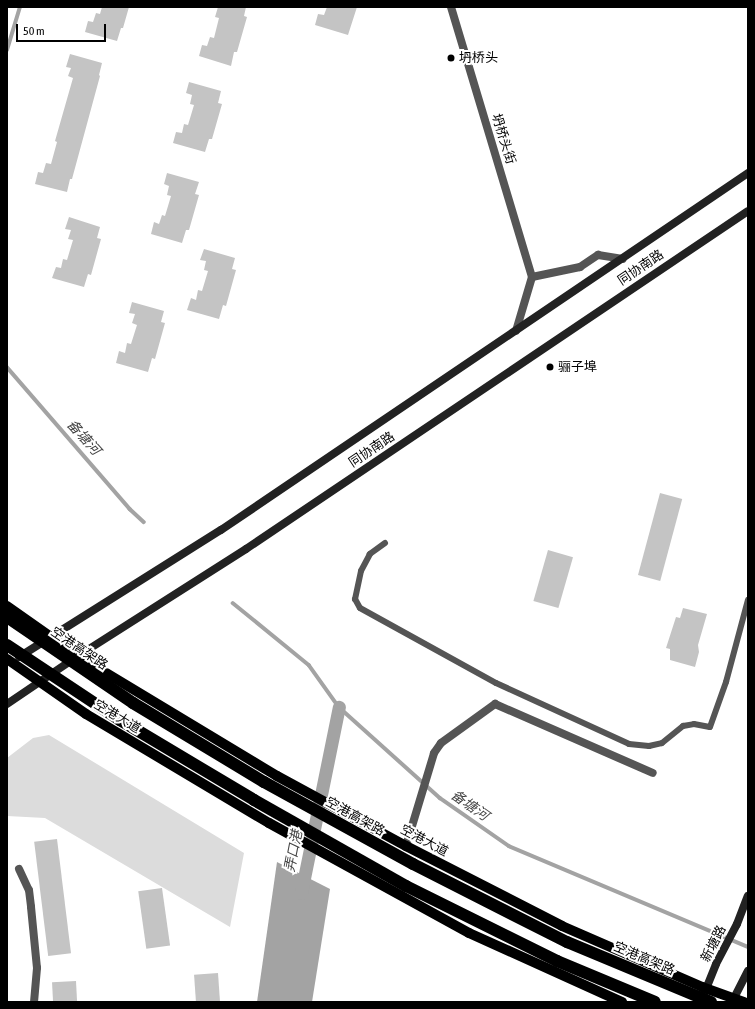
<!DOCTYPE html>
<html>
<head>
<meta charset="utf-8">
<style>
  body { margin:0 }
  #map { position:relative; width:755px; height:1009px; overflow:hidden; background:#fff; font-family:"Asap Condensed","Noto Sans SC",sans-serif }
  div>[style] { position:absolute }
  .green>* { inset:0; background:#dcdcdc }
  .water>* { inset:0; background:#a3a3a3 }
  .stream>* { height:3.5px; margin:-1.75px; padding:0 1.75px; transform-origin:1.75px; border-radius:1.75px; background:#a3a3a3 }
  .canal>* { height:13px; margin:-6.5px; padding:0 6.5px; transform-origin:6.5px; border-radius:6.5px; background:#a3a3a3 }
  .building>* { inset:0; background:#c4c4c4; transform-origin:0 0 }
  .lane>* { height:6px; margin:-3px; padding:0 3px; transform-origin:3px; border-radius:3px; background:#555 }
  .street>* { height:8px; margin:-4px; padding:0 4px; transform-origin:4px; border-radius:4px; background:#555 }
  .secondary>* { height:8px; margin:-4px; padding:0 4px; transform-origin:4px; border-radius:4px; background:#222 }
  .primary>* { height:10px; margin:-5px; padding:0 5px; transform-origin:5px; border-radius:5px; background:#000 }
  .highway>* { height:12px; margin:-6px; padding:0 6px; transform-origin:6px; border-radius:6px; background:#000 }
  .dots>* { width:11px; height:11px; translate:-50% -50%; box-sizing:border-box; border:2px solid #fff; border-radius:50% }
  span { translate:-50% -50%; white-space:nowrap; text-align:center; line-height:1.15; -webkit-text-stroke:4px #fff; paint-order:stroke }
  .poi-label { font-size:13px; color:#000 }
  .left { translate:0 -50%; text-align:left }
  .street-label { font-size:13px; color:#000 }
  .water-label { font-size:14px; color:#444; font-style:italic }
  .frame { position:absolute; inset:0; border:8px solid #000; pointer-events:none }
  .scale { position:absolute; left:16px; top:24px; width:90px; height:18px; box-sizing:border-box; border:2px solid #000; border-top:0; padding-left:5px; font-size:12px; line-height:14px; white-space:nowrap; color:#000; -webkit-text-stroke:3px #fff; paint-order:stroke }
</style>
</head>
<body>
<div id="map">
  <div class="green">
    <i style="clip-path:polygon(49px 735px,244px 853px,230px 927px,45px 818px,7px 816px,7px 758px,33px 738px)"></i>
  </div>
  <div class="water">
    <i style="clip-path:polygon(277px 862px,330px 889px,312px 1002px,257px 1002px)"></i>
  </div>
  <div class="stream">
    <i style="left:7px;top:50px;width:45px;rotate:-73.2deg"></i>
    <i style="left:7px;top:367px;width:188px;rotate:49.1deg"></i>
    <i style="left:130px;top:509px;width:19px;rotate:43deg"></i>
    <i style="left:233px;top:603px;width:98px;rotate:39.2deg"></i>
    <i style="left:309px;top:665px;width:52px;rotate:54.5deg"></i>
    <i style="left:339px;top:707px;width:136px;rotate:42deg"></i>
    <i style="left:440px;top:798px;width:84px;rotate:34.8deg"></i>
    <i style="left:509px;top:846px;width:259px;rotate:22.9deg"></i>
  </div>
  <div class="canal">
    <i style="left:301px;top:893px;width:190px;rotate:-78.5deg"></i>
  </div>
  <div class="building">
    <i style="clip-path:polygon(102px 7px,129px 7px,123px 28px,121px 28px,117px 41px,85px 32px,88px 21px,93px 22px,96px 13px,100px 14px)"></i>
    <i style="clip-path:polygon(218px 7px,246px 7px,244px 16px,247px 17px,237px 52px,234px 52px,231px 66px,199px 56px,202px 45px,207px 46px,210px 37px,214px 38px,219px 18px,215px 17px)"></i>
    <i style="clip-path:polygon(327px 7px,357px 7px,348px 35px,315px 25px,318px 14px,324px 15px)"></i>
    <i style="clip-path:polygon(70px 54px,102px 63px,99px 75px,100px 76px,72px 179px,70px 179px,67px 192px,35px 184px,38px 172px,43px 173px,46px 163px,51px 164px,57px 142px,55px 141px,73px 78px,68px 76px,71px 68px,66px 67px)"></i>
    <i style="clip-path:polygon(189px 82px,221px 91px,218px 103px,222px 104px,212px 139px,209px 139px,205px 152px,173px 143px,176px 132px,182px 133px,184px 124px,188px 125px,194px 105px,190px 104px,192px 95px,186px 93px)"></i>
    <i style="clip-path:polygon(167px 173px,199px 182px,195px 194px,199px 195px,189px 230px,186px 230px,182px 243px,151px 234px,154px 222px,159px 224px,162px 215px,165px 216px,171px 196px,167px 195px,169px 186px,164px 184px)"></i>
    <i style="clip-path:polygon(69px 217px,100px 227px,97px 238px,101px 239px,91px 275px,88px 274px,84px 287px,52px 278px,56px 267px,61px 268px,63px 259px,67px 260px,73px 240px,68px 239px,71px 230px,65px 229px)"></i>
    <i style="clip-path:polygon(204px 249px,235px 258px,232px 269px,236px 270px,226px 306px,223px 305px,219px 319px,187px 310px,191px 298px,196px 300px,198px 290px,202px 291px,208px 271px,204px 270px,206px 261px,200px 260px)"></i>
    <i style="clip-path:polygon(132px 302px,164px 311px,161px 322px,165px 323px,155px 359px,152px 358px,148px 372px,116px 363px,119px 351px,125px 353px,127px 343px,131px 344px,137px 325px,132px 323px,135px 314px,129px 313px)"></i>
    <i style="left:660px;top:493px;width:23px;height:85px;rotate:15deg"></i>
    <i style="left:548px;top:550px;width:26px;height:53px;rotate:16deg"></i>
    <i style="clip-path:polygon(683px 608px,707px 614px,698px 645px,699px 652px,695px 667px,670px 660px,670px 649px,666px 648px,676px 617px,680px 618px)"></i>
    <i style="left:57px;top:839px;width:115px;height:23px;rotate:83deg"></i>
    <i style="left:162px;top:888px;width:58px;height:24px;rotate:82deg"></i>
    <i style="left:218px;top:973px;width:29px;height:24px;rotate:86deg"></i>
    <i style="left:76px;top:981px;width:21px;height:24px;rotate:87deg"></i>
  </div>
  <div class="lane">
    <i style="left:385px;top:543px;width:19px;rotate:144deg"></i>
    <i style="left:370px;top:554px;width:19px;rotate:118deg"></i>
    <i style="left:361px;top:571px;width:29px;rotate:102deg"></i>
    <i style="left:355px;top:599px;width:10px;rotate:61deg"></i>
    <i style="left:360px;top:608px;width:155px;rotate:28.9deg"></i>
    <i style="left:496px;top:683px;width:146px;rotate:24.6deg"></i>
    <i style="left:629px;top:744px;width:20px;rotate:6deg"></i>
    <i style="left:649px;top:746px;width:13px;rotate:-13deg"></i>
    <i style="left:662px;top:743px;width:27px;rotate:-39deg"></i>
    <i style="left:683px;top:726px;width:11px;rotate:-10deg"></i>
    <i style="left:694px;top:724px;width:16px;rotate:11deg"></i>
    <i style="left:710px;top:727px;width:48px;rotate:-70.4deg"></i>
    <i style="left:726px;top:682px;width:85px;rotate:-75deg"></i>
  </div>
  <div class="street">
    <i style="left:451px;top:7px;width:282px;rotate:73.3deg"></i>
    <i style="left:532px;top:277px;width:56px;rotate:106.5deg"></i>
    <i style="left:532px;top:277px;width:49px;rotate:-11.8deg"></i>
    <i style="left:580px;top:267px;width:22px;rotate:-34deg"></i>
    <i style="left:598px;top:255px;width:25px;rotate:9deg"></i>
    <i style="left:406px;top:846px;width:97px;rotate:-73.2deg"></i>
    <i style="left:434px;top:753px;width:12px;rotate:-55deg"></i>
    <i style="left:441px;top:743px;width:67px;rotate:-35.8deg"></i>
    <i style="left:495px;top:704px;width:172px;rotate:23.6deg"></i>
    <i style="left:19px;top:869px;width:23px;rotate:65deg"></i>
    <i style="left:29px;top:890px;width:17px;rotate:83deg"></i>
    <i style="left:31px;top:907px;width:61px;rotate:84.4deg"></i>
    <i style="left:37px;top:968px;width:34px;rotate:95deg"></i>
  </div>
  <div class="secondary">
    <i style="left:19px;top:657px;width:239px;rotate:-32.2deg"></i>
    <i style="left:221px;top:530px;width:637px;rotate:-34.11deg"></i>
    <i style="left:7px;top:704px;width:86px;rotate:-34.1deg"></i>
    <i style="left:78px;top:656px;width:199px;rotate:-32.5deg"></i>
    <i style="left:246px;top:549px;width:605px;rotate:-33.95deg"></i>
    <i style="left:704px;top:994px;width:32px;rotate:-68deg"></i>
    <i style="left:716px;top:964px;width:45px;rotate:-62.3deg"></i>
    <i style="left:737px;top:924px;width:30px;rotate:-69deg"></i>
    <i style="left:732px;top:1002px;width:35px;rotate:-63deg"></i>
  </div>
  <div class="primary">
    <i style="left:7px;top:606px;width:87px;rotate:35.2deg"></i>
    <i style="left:78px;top:656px;width:232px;rotate:31.1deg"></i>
    <i style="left:277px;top:776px;width:147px;rotate:28.5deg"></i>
    <i style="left:406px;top:846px;width:175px;rotate:27.1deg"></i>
    <i style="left:562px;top:926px;width:153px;rotate:23.5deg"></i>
    <i style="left:702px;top:987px;width:45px;rotate:19.7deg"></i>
    <i style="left:7px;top:659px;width:96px;rotate:34.8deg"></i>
    <i style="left:86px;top:714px;width:213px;rotate:30.8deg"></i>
    <i style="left:269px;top:823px;width:228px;rotate:28.8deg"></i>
    <i style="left:469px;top:933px;width:168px;rotate:24.3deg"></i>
  </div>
  <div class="highway">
    <i style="left:7px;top:617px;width:153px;rotate:34.3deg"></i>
    <i style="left:133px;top:703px;width:153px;rotate:31.1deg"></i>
    <i style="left:264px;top:782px;width:170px;rotate:28.8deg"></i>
    <i style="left:413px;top:864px;width:173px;rotate:26.9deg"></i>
    <i style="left:567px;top:942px;width:156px;rotate:22.6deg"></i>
    <i style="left:7px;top:645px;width:136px;rotate:33.6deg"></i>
    <i style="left:120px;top:720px;width:156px;rotate:30.8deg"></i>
    <i style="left:254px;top:800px;width:175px;rotate:29.5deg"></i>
    <i style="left:406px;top:886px;width:169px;rotate:26.4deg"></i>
    <i style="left:557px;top:961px;width:106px;rotate:22.7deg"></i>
  </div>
  <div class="dots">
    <i style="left:451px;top:58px;background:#000"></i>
    <i style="left:550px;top:367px;background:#000"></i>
  </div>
  <div class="poi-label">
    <span class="left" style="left:459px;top:58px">坍桥头</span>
    <span class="left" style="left:558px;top:367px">骊子埠</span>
  </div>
  <div class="street-label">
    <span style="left:503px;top:139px;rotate:73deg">坍桥头街</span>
    <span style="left:641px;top:268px;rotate:-34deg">同协南路</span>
    <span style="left:372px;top:450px;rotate:-34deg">同协南路</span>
    <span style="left:79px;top:649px;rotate:34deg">空港高架路</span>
    <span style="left:117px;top:717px;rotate:31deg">空港大道</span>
    <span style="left:355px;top:817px;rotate:29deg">空港高架路</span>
    <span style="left:424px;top:841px;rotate:28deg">空港大道</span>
    <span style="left:714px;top:944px;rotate:-63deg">新塘路</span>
    <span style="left:644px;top:959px;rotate:23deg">空港高架路</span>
  </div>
  <div class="water-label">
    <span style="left:84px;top:437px;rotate:48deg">备塘河</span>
    <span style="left:470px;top:805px;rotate:35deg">备塘河</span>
    <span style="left:293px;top:851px;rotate:-79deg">弄口港</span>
  </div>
  <div class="frame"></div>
  <div class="scale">50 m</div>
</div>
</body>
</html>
